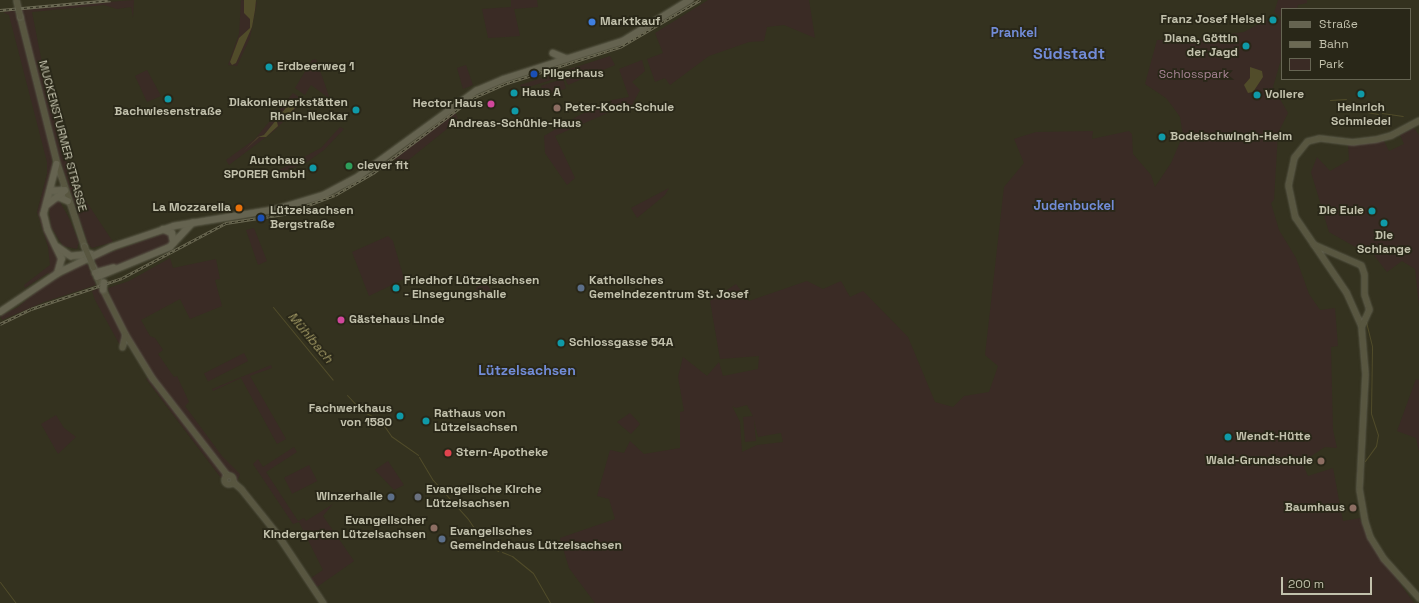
<!DOCTYPE html>
<html>
<head>
<meta charset="utf-8">
<style>
  body { margin:0 }
  #map { position:relative; width:1419px; height:603px; overflow:hidden; background:#34321f; font-family:"Space Grotesk",sans-serif }
  div>[style] { position:absolute }
  .green>* { inset:0; background:#3a2b25; transform-origin:0 0 }
  .water>* { inset:0; background:#514c2a }
  .stream>* { height:1px; margin:-0.5px; padding:0 0.5px; transform-origin:0.5px; border-radius:0.5px; background:#514c2a }
  .roads { filter:drop-shadow(0 0 1px #636250) drop-shadow(0 0 1px #636250) }
  .secondary>* { height:5px; margin:-2.5px; padding:0 2.5px; transform-origin:2.5px; border-radius:2.5px; background:#585640 }
  .secondary>.ring { margin:-2.5px; padding:0; box-sizing:content-box; background:none; border:5px solid #585640; border-radius:50% }
  .primary>* { height:5.5px; margin:-2.75px; padding:0 2.75px; transform-origin:2.75px; border-radius:2.75px; background:#656350 }
  .rail>* { height:2.5px; margin-top:-1.25px; transform-origin:0; background:repeating-linear-gradient(90deg,#292718 0 3px,#6c6a54 0 6px); box-sizing:border-box; border-block:1px solid #6c6a54 }
  .bridges { filter:drop-shadow(0 0 1px #636250) drop-shadow(0 0 1px #636250) }
  .secondary-bridge>* { height:5px; margin:-2.5px; padding:0 2.5px; transform-origin:2.5px; border-radius:2.5px; background:#585640 }
  .primary-bridge>* { height:5.5px; margin:-2.75px; padding:0 2.75px; transform-origin:2.75px; border-radius:2.75px; background:#656350 }
  .dots>* { width:11px; height:11px; translate:-50% -50%; box-sizing:border-box; border:2px solid #292718; border-radius:50% }
  span { translate:-50% -50%; white-space:nowrap; text-align:center; line-height:1.15; -webkit-text-stroke:3.5px #292718; paint-order:stroke }
  .poi-label { font-size:12px; color:#c2c1ac; font-weight:700 }
  .right { translate:-100% -50%; text-align:right }
  .left { translate:0 -50%; text-align:left }
  .park-label { font-size:12px; color:#a88495 }
  .street-label { font-size:12px; color:#c2c1ac }
  .neighbourhood-label { font-size:13px; color:#728cd7; font-weight:700 }
  .water-label { font-size:13px; color:#a29a65; font-style:italic }
  .quarter-label { font-size:14px; color:#728cd7; font-weight:700 }
  .district-label { font-size:16px; color:#728cd7; font-weight:700 }
  .legend { position:absolute; left:1281px; top:8px; width:130px; height:72px; box-sizing:border-box; background:#292718; border:1px solid #666553; margin:0; padding:5px 7px; list-style:none; font-size:12px; color:#c2c1ac }
  .legend li { display:flex; align-items:center; gap:8px; height:20px }
  .legend b { width:20px; border:1px solid #666553 }
  .scale { position:absolute; left:1281px; top:577px; width:91px; height:18px; box-sizing:border-box; border:2px solid #c2c1ac; border-top:0; padding-left:5px; font-size:12px; line-height:14px; white-space:nowrap; color:#c2c1ac; -webkit-text-stroke:3px #292718; paint-order:stroke }
</style>
</head>
<body>
<div id="map">
  <div class="green">
    <i style="clip-path:polygon(134px 0,133px 18px,131px 7px,117px 9px,104px 5px,32px 12px,49px 99px,69px 170px,80px 192px,113px 242px,92px 248px,88px 244px,59px 157px,21px 9px)"></i>
    <i style="clip-path:polygon(241px 0,257px 2px,250px 38px,237px 66px,228px 65px,239px 34px)"></i>
    <i style="clip-path:polygon(511px 0,537px 0,538px 7px,514px 9px,520px 36px,488px 38px,482px 9px,511px 7px)"></i>
    <i style="clip-path:polygon(708px 0,809px 0,815px 38px,784px 25px,767px 27px,764px 41px,749px 42px,709px 56px,670px 85px,665px 78px,655px 82px,647px 59px,663px 53px,655px 33px)"></i>
    <i style="clip-path:polygon(1278px 0,1307px 0,1307px 3px,1298px 5px,1297px 9px,1282px 9px,1282px 17px,1274px 13px)"></i>
    <i style="clip-path:polygon(15px 10px,52px 156px,52px 173px,44px 207px,61px 262px,57px 272px,51px 275px,48px 273px,25px 288px,24px 285px,50px 265px,48px 247px,37px 212px,47px 174px,47px 162px,9px 15px,3px 12px)"></i>
    <i style="clip-path:polygon(evenodd,1270px 18px,1282px 20px,1282px 56px,1273px 87px,1288px 113px,1278px 133px,1274px 200px,1271px 203px,1279px 230px,1296px 258px,1309px 294px,1320px 310px,1335px 308px,1338px 346px,1331px 347px,1333px 430px,1337px 448px,1325px 447px,1302px 462px,1308px 476px,1333px 468px,1343px 521px,1360px 518px,1368px 538px,1414px 603px,595px 603px,569px 568px,560px 538px,615px 519px,609px 499px,597px 496px,610px 450px,624px 453px,630px 441px,644px 454px,680px 448px,680px 412px,684px 411px,678px 377px,683px 357px,707px 376px,719px 362px,723px 376px,758px 369px,759px 356px,720px 359px,710px 301px,736px 284px,749px 301px,807px 281px,823px 289px,841px 281px,850px 297px,863px 291px,908px 337px,935px 402px,953px 407px,964px 396px,989px 392px,998px 366px,985px 355px,1004px 187px,1024px 163px,1014px 139px,1036px 132px,1093px 131px,1092px 139px,1129px 131px,1132px 134px,1133px 154px,1151px 175px,1155px 187px,1171px 163px,1183px 135px,1180px 117px,1173px 107px,1166px 98px,1145px 84px,1157px 40px,1194px 39px,1244px 32px,1270px 18px,747px 405px,753px 416px,743px 417px,745px 442px,756px 441px,754px 420px,758px 437px,781px 433px,783px 442px,757px 445px,742px 452px,740px 422px,732px 406px,736px 408px,747px 405px)"></i>
    <i style="clip-path:polygon(610px 56px,615px 65px,568px 85px,564px 76px,522px 89px,520px 85px)"></i>
    <i style="clip-path:polygon(316px 59px,330px 99px,311px 85px,305px 95px,295px 88px,312px 60px)"></i>
    <i style="clip-path:polygon(642px 60px,645px 71px,632px 82px,640px 90px,630px 109px,612px 111px,555px 136px,575px 178px,567px 185px,545px 153px,544px 136px,578px 116px,612px 100px,629px 97px,619px 69px)"></i>
    <i style="clip-path:polygon(466px 65px,473px 85px,463px 89px,457px 68px)"></i>
    <i style="clip-path:polygon(147px 70px,161px 96px,147px 102px,135px 76px)"></i>
    <i style="left:563px;top:79px;width:10px;height:23px;rotate:73deg"></i>
    <i style="clip-path:polygon(293px 93px,303px 100px,294px 111px,274px 131px,229px 165px,226px 160px,255px 139px)"></i>
    <i style="clip-path:polygon(455px 111px,458px 120px,401px 166px,393px 158px)"></i>
    <i style="clip-path:polygon(340px 127px,344px 129px,324px 150px,307px 162px,281px 173px,279px 170px,321px 148px)"></i>
    <i style="clip-path:polygon(1414px 128px,1419px 135px,1419px 306px,1415px 269px,1402px 261px,1387px 272px,1373px 254px,1364px 252px,1329px 232px,1311px 172px,1317px 157px,1330px 171px,1349px 160px,1348px 144px,1384px 141px,1389px 151px,1404px 144px,1400px 135px)"></i>
    <i style="clip-path:polygon(669px 188px,665px 195px,637px 218px,631px 208px)"></i>
    <i style="clip-path:polygon(55px 200px,60px 202px,69px 218px,79px 242px,77px 249px,63px 246px,51px 227px,49px 206px)"></i>
    <i style="clip-path:polygon(254px 228px,267px 261px,258px 265px,246px 230px)"></i>
    <i style="clip-path:polygon(168px 232px,174px 238px,169px 246px,112px 267px,97px 268px,94px 258px)"></i>
    <i style="clip-path:polygon(388px 236px,393px 241px,404px 279px,369px 296px,352px 252px)"></i>
    <i style="clip-path:polygon(170px 258px,173px 268px,216px 259px,220px 279px,215px 280px,222px 306px,190px 319px,180px 299px,141px 320px,150px 336px,155px 338px,163px 350px,158px 354px,174px 377px,177px 376px,189px 402px,185px 406px,222px 456px,240px 474px,237px 482px,235px 474px,225px 470px,162px 389px,128px 335px,111px 300px,108px 288px,129px 281px)"></i>
    <i style="clip-path:polygon(84px 263px,88px 265px,96px 285px,44px 302px,2px 320px,0 316px,18px 307px,42px 287px)"></i>
    <i style="left:486px;top:282px;width:14px;height:12px;rotate:60deg"></i>
    <i style="clip-path:polygon(99px 288px,119px 326px,123px 338px,121px 347px,95px 300px,92px 291px)"></i>
    <i style="left:244px;top:353px;width:9px;height:45px;rotate:63deg"></i>
    <i style="clip-path:polygon(271px 365px,272px 368px,250px 376px,286px 439px,277px 444px,241px 378px,213px 391px,212px 389px)"></i>
    <i style="clip-path:polygon(148px 378px,223px 473px,223px 477px,221px 478px,146px 379px)"></i>
    <i style="clip-path:polygon(1416px 379px,1419px 380px,1419px 452px,1416px 438px,1397px 431px)"></i>
    <i style="clip-path:polygon(630px 413px,640px 424px,631px 434px,617px 422px)"></i>
    <i style="clip-path:polygon(56px 415px,64px 428px,76px 437px,58px 454px,41px 424px)"></i>
    <i style="clip-path:polygon(294px 447px,297px 452px,266px 472px,298px 521px,304px 518px,306px 521px,333px 504px,323px 516px,354px 561px,317px 587px,311px 578px,323px 570px,299px 522px,293px 524px,253px 464px,258px 459px,263px 467px)"></i>
    <i style="clip-path:polygon(388px 461px,404px 485px,394px 490px,375px 470px)"></i>
    <i style="left:309px;top:465px;width:18px;height:28px;rotate:63deg"></i>
  </div>
  <div class="water">
    <i style="clip-path:polygon(244px 0,256px 0,255px 10px,252px 27px,236px 63px,232px 65px,230px 62px,239px 38px,250px 28px,250px 19px,244px 13px)"></i>
    <i style="clip-path:polygon(1250px 67px,1262px 71px,1263px 77px,1253px 92px,1248px 93px,1244px 85px,1250px 78px)"></i>
    <i style="clip-path:polygon(293px 99px,300px 103px,284px 119px,280px 119px,277px 122px,278px 126px,266px 137px,259px 137px,243px 152px,258px 137px,264px 135px)"></i>
  </div>
  <div class="stream">
    <i style="left:1330px;top:100px;width:16px;rotate:-4deg"></i>
    <i style="left:1349px;top:103px;width:8px;rotate:45deg"></i>
    <i style="left:1355px;top:109px;width:9px;rotate:13deg"></i>
    <i style="left:1367px;top:112px;width:11px;rotate:10deg"></i>
    <i style="left:1382px;top:113px;width:21px;rotate:8deg"></i>
    <i style="left:273px;top:307px;width:94px;rotate:50.6deg"></i>
    <i style="left:347px;top:395px;width:22px;rotate:47deg"></i>
    <i style="left:362px;top:411px;width:16px;rotate:27deg"></i>
    <i style="left:380px;top:420px;width:19px;rotate:55deg"></i>
    <i style="left:391px;top:436px;width:33px;rotate:35deg"></i>
    <i style="left:419px;top:457px;width:27px;rotate:59deg"></i>
    <i style="left:433px;top:480px;width:52px;rotate:48.1deg"></i>
    <i style="left:468px;top:519px;width:30px;rotate:56deg"></i>
    <i style="left:485px;top:544px;width:15px;rotate:28deg"></i>
    <i style="left:1365px;top:461px;width:19px;rotate:-54deg"></i>
    <i style="left:1376px;top:446px;width:11px;rotate:-80deg"></i>
    <i style="left:1378px;top:435px;width:23px;rotate:-108deg"></i>
    <i style="left:1371px;top:413px;width:67px;rotate:-89.1deg"></i>
    <i style="left:1372px;top:346px;width:25px;rotate:-104deg"></i>
    <i style="left:502px;top:552px;width:11px;rotate:22deg"></i>
    <i style="left:512px;top:556px;width:27px;rotate:39deg"></i>
    <i style="left:533px;top:573px;width:34px;rotate:60deg"></i>
    <i style="left:0;top:582px;width:26px;rotate:53deg"></i>
  </div>
  <div class="roads">
    <div class="secondary">
      <i style="left:20px;top:17px;width:152px;rotate:75.9deg"></i>
      <i style="left:57px;top:164px;width:86px;rotate:71.8deg"></i>
      <i style="left:1419px;top:120px;width:32px;rotate:152deg"></i>
      <i style="left:1391px;top:135px;width:16px;rotate:165deg"></i>
      <i style="left:1376px;top:139px;width:23px;rotate:173deg"></i>
      <i style="left:1353px;top:142px;width:34px;rotate:-173deg"></i>
      <i style="left:1319px;top:138px;width:12px;rotate:166deg"></i>
      <i style="left:1307px;top:141px;width:21px;rotate:129deg"></i>
      <i style="left:1294px;top:157px;width:29px;rotate:102deg"></i>
      <i style="left:1288px;top:185px;width:33px;rotate:78deg"></i>
      <i style="left:1295px;top:217px;width:91px;rotate:55.8deg"></i>
      <i style="left:1346px;top:292px;width:37px;rotate:66deg"></i>
      <i style="left:1361px;top:326px;width:48px;rotate:85.2deg"></i>
      <i style="left:1365px;top:374px;width:115px;rotate:93deg"></i>
      <i style="left:1359px;top:489px;width:34px;rotate:80deg"></i>
      <i style="left:1365px;top:522px;width:16px;rotate:72deg"></i>
      <i style="left:1370px;top:537px;width:25px;rotate:58deg"></i>
      <i style="left:1383px;top:558px;width:54px;rotate:48deg"></i>
      <i style="left:1313px;top:244px;width:52px;rotate:23.6deg"></i>
      <i style="left:1361px;top:265px;width:9px;rotate:72deg"></i>
      <i style="left:1364px;top:274px;width:20px;rotate:90deg"></i>
      <i style="left:1364px;top:294px;width:16px;rotate:72deg"></i>
      <i style="left:1369px;top:309px;width:17px;rotate:114deg"></i>
      <i style="left:93px;top:267px;width:18px;rotate:68deg"></i>
      <i style="left:103px;top:290px;width:49px;rotate:63.4deg"></i>
      <i style="left:125px;top:334px;width:52px;rotate:58.5deg"></i>
      <i style="left:152px;top:378px;width:123px;rotate:52.3deg"></i>
      <i style="left:122px;top:347px;width:13px;rotate:-77deg"></i>
      <i class="ring" style="left:224.5px;top:475.5px;width:4px;height:4px"></i>
      <i style="left:233px;top:482px;width:11px;rotate:41deg"></i>
      <i style="left:241px;top:489px;width:58px;rotate:51.3deg"></i>
      <i style="left:277px;top:534px;width:83px;rotate:56.3deg"></i>
    </div>
    <div class="primary">
      <i style="left:553px;top:53px;width:15px;rotate:23deg"></i>
      <i style="left:57px;top:164px;width:52px;rotate:104.6deg"></i>
      <i style="left:44px;top:214px;width:16px;rotate:76deg"></i>
      <i style="left:48px;top:230px;width:32px;rotate:64deg"></i>
      <i style="left:62px;top:259px;width:15px;rotate:106deg"></i>
      <i style="left:51px;top:191px;width:14px;rotate:-4deg"></i>
      <i style="left:59px;top:197px;width:10px;rotate:24deg"></i>
      <i style="left:47px;top:205px;width:23px;rotate:-38deg"></i>
      <i style="left:163px;top:229px;width:10px;rotate:24deg"></i>
      <i style="left:172px;top:233px;width:10px;rotate:79deg"></i>
      <i style="left:58px;top:247px;width:16px;rotate:35deg"></i>
      <i style="left:71px;top:256px;width:20px;rotate:-6deg"></i>
      <i style="left:95px;top:273px;width:19px;rotate:-16deg"></i>
      <i style="left:97px;top:277px;width:79px;rotate:-22.3deg"></i>
      <i style="left:170px;top:247px;width:33px;rotate:-47deg"></i>
      <i style="left:0;top:312px;width:70px;rotate:-33.9deg"></i>
      <i style="left:58px;top:273px;width:60px;rotate:-25.7deg"></i>
      <i style="left:112px;top:247px;width:65px;rotate:-18.7deg"></i>
      <i style="left:174px;top:226px;width:105px;rotate:-9.3deg"></i>
      <i style="left:278px;top:209px;width:48px;rotate:-16.9deg"></i>
      <i style="left:324px;top:195px;width:40px;rotate:-28deg"></i>
      <i style="left:359px;top:176px;width:145px;rotate:-36deg"></i>
      <i style="left:476px;top:91px;width:30px;rotate:-23deg"></i>
      <i style="left:504px;top:79px;width:125px;rotate:-17.7deg"></i>
      <i style="left:623px;top:41px;width:79px;rotate:-31.5deg"></i>
    </div>
  </div>
  <div class="rail">
    <i style="left:0;top:10px;width:111px;rotate:-5.1deg"></i>
    <i style="left:0;top:324px;width:34px;rotate:-26deg"></i>
    <i style="left:31px;top:309px;width:96px;rotate:-18.8deg"></i>
    <i style="left:122px;top:278px;width:118px;rotate:-27.9deg"></i>
    <i style="left:226px;top:223px;width:59px;rotate:-8.8deg"></i>
    <i style="left:284px;top:214px;width:54px;rotate:-20.4deg"></i>
    <i style="left:335px;top:195px;width:44px;rotate:-30.1deg"></i>
    <i style="left:373px;top:173px;width:125px;rotate:-36.9deg"></i>
    <i style="left:473px;top:98px;width:34px;rotate:-24deg"></i>
    <i style="left:504px;top:84px;width:122px;rotate:-17.7deg"></i>
    <i style="left:620px;top:47px;width:93px;rotate:-30.4deg"></i>
  </div>
  <div class="bridges">
    <div class="secondary-bridge">
      <i style="left:16px;top:0;width:17px;rotate:77deg"></i>
      <i style="left:84px;top:246px;width:23px;rotate:67deg"></i>
    </div>
    <div class="primary-bridge">
      <i style="left:103px;top:290px;width:7px;rotate:-82deg"></i>
    </div>
  </div>
  <div class="dots">
    <i style="left:1273px;top:20px;background:#0f9aa8"></i>
    <i style="left:592px;top:22px;background:#3f7fe0"></i>
    <i style="left:1246px;top:46px;background:#0f9aa8"></i>
    <i style="left:269px;top:67px;background:#0f9aa8"></i>
    <i style="left:534px;top:74px;background:#1a4fb4"></i>
    <i style="left:514px;top:93px;background:#0f9aa8"></i>
    <i style="left:1361px;top:94px;background:#0f9aa8"></i>
    <i style="left:1257px;top:95px;background:#0f9aa8"></i>
    <i style="left:168px;top:99px;background:#0f9aa8"></i>
    <i style="left:491px;top:104px;background:#d1479c"></i>
    <i style="left:557px;top:108px;background:#8d6e63"></i>
    <i style="left:356px;top:110px;background:#0f9aa8"></i>
    <i style="left:515px;top:111px;background:#0f9aa8"></i>
    <i style="left:1162px;top:137px;background:#0f9aa8"></i>
    <i style="left:349px;top:166px;background:#2e9e5b"></i>
    <i style="left:313px;top:168px;background:#0f9aa8"></i>
    <i style="left:239px;top:208px;background:#e8710a"></i>
    <i style="left:1372px;top:211px;background:#0f9aa8"></i>
    <i style="left:261px;top:218px;background:#1a4fb4"></i>
    <i style="left:1384px;top:223px;background:#0f9aa8"></i>
    <i style="left:396px;top:288px;background:#0f9aa8"></i>
    <i style="left:581px;top:288px;background:#5c6f8a"></i>
    <i style="left:341px;top:320px;background:#d1479c"></i>
    <i style="left:561px;top:343px;background:#0f9aa8"></i>
    <i style="left:400px;top:416px;background:#0f9aa8"></i>
    <i style="left:426px;top:421px;background:#0f9aa8"></i>
    <i style="left:1228px;top:437px;background:#0f9aa8"></i>
    <i style="left:448px;top:453px;background:#e0444e"></i>
    <i style="left:1321px;top:461px;background:#8d6e63"></i>
    <i style="left:391px;top:497px;background:#5c6f8a"></i>
    <i style="left:418px;top:497px;background:#6b7280"></i>
    <i style="left:1353px;top:508px;background:#8d6e63"></i>
    <i style="left:434px;top:528px;background:#8d6e63"></i>
    <i style="left:442px;top:539px;background:#5c6f8a"></i>
  </div>
  <div class="poi-label">
    <span class="right" style="left:1265px;top:20px">Franz Josef Heisel</span>
    <span class="left" style="left:600px;top:22px">Marktkauf</span>
    <span class="right" style="left:1238px;top:46px">Diana, Göttin<br>der Jagd</span>
    <span class="left" style="left:277px;top:67px">Erdbeerweg 1</span>
    <span class="left" style="left:543px;top:74px">Pilgerhaus</span>
    <span class="left" style="left:522px;top:93px">Haus A</span>
    <span class="left" style="left:1265px;top:95px">Voliere</span>
    <span class="right" style="left:348px;top:110px">Diakoniewerkstätten<br>Rhein-Neckar</span>
    <span class="right" style="left:483px;top:104px">Hector Haus</span>
    <span class="left" style="left:565px;top:108px">Peter-Koch-Schule</span>
    <span style="left:1361px;top:115px">Heinrich<br>Schmiedel</span>
    <span style="left:168px;top:112px">Bachwiesenstraße</span>
    <span style="left:515px;top:124px">Andreas-Schühle-Haus</span>
    <span class="left" style="left:1170px;top:137px">Bodelschwingh-Heim</span>
    <span class="right" style="left:305px;top:168px">Autohaus<br>SPORER GmbH</span>
    <span class="left" style="left:357px;top:166px">clever fit</span>
    <span class="right" style="left:231px;top:208px">La Mozzarella</span>
    <span class="left" style="left:270px;top:218px">Lützelsachsen<br>Bergstraße</span>
    <span class="right" style="left:1364px;top:211px">Die Eule</span>
    <span style="left:1384px;top:243px">Die<br>Schlange</span>
    <span class="left" style="left:404px;top:288px">Friedhof Lützelsachsen<br>- Einsegungshalle</span>
    <span class="left" style="left:589px;top:288px">Katholisches<br>Gemeindezentrum St. Josef</span>
    <span class="left" style="left:349px;top:320px">Gästehaus Linde</span>
    <span class="left" style="left:569px;top:343px">Schlossgasse 54A</span>
    <span class="right" style="left:392px;top:416px">Fachwerkhaus<br>von 1580</span>
    <span class="left" style="left:434px;top:421px">Rathaus von<br>Lützelsachsen</span>
    <span class="left" style="left:1236px;top:437px">Wendt-Hütte</span>
    <span class="left" style="left:456px;top:453px">Stern-Apotheke</span>
    <span class="right" style="left:1313px;top:461px">Wald-Grundschule</span>
    <span class="left" style="left:426px;top:497px">Evangelische Kirche<br>Lützelsachsen</span>
    <span class="right" style="left:383px;top:497px">Winzerhalle</span>
    <span class="right" style="left:1345px;top:508px">Baumhaus</span>
    <span class="right" style="left:426px;top:528px">Evangelischer<br>Kindergarten Lützelsachsen</span>
    <span class="left" style="left:450px;top:539px">Evangelisches<br>Gemeindehaus Lützelsachsen</span>
  </div>
  <div class="park-label">
    <span style="left:1194px;top:75px">Schlosspark</span>
  </div>
  <div class="street-label">
    <span style="left:62px;top:136px;rotate:75deg">MUCKENSTURMER STRASSE</span>
  </div>
  <div class="neighbourhood-label">
    <span style="left:1014px;top:33px">Prankel</span>
    <span style="left:1074px;top:206px">Judenbuckel</span>
  </div>
  <div class="water-label">
    <span style="left:310px;top:338px;rotate:50deg">Mühlbach</span>
  </div>
  <div class="quarter-label">
    <span style="left:527px;top:370px">Lützelsachsen</span>
  </div>
  <div class="district-label">
    <span style="left:1069px;top:54px">Südstadt</span>
  </div>
  <ul class="legend">
  <li><b style="height:5px;background:#656350"></b>Straße</li>
  <li><b style="height:5px;background:#6c6a54"></b>Bahn</li>
  <li><b style="height:11px;background:#3a2b25"></b>Park</li>
  </ul>
  <div class="scale">200 m</div>
</div>
</body>
</html>
